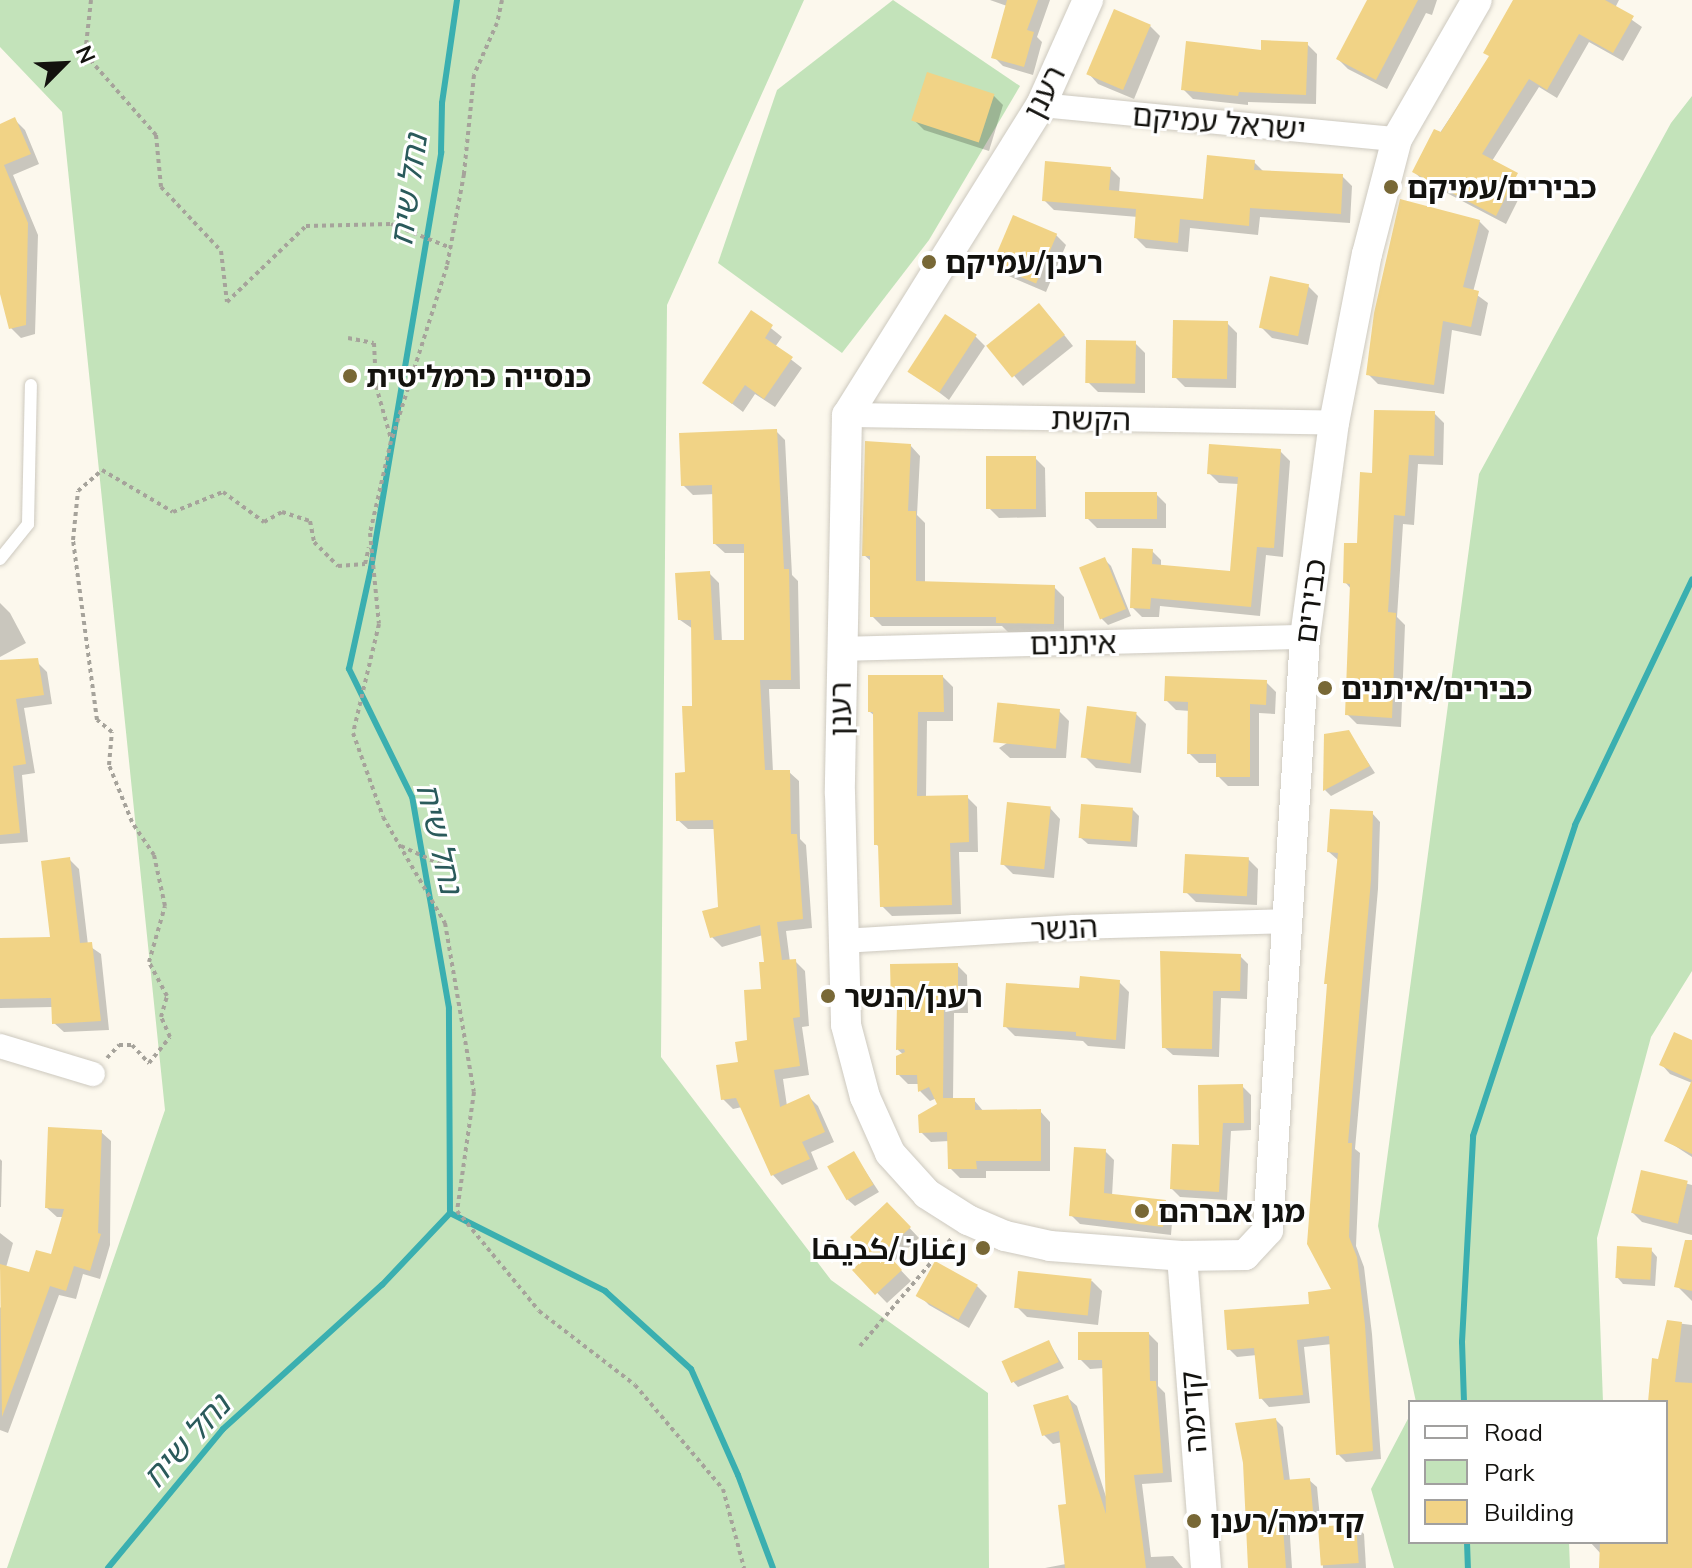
<!DOCTYPE html>
<html>
<head>
<meta charset="utf-8">
<style>
  body { margin:0 }
  #map { position:relative; width:1692px; height:1568px; overflow:hidden; background:#fcf8ed; font-family:Mulish,Cairo,"Noto Sans Hebrew",sans-serif }
  div>[style] { position:absolute }
  .green>* { inset:0; background:#c3e3ba }
  .shadow>* { inset:0; background:#0003 }
  .stream>* { height:6px; margin:-3px; padding:0 3px; transform-origin:3px; border-radius:3px; background:#3aafb0 }
  .building>* { inset:0; background:#f1d386; transform-origin:0 0 }
  .path>* { height:4px; margin-top:-2px; transform-origin:0; background:repeating-linear-gradient(90deg,#a6a39b 0 4px,transparent 0 8px) }
  .roads { filter:drop-shadow(0 0 2px #cdc9bf) drop-shadow(0 0 2px #cdc9bf) }
  .service>* { height:12px; margin:-6px; padding:0 6px; transform-origin:6px; border-radius:6px; background:#fff }
  .minor>* { height:24px; margin:-12px; padding:0 12px; transform-origin:12px; border-radius:12px; background:#fff }
  .tertiary>* { height:30px; margin:-15px; padding:0 15px; transform-origin:15px; border-radius:15px; background:#fff }
  .dots>* { width:22px; height:22px; translate:-50% -50%; box-sizing:border-box; border:4px solid #fff; border-radius:50% }
  span { translate:-50% -50%; white-space:nowrap; text-align:center; line-height:1.15; -webkit-text-stroke:6px #fff; paint-order:stroke }
  .street-label { font-size:30px; color:#13120e }
  .poi-label { font-size:30px; color:#13120e; font-weight:700 }
  .left { translate:0 -50%; text-align:left }
  .right { translate:-100% -50%; text-align:right }
  .water-label { font-size:32px; color:#2a5a5b; font-style:italic }
  .legend { position:absolute; left:1408px; top:1400px; width:260px; height:144px; box-sizing:border-box; background:#fff; border:2px solid #a1a09f; margin:0; padding:10px 14px; list-style:none; font-size:24px; color:#13120e }
  .legend li { display:flex; align-items:center; gap:16px; height:40px }
  .legend b { width:40px; border:2px solid #a1a09f }
  .north { position:absolute; left:24px; top:24px; width:80px; height:80px; -webkit-text-stroke:6px #fff; paint-order:stroke; rotate:66deg; font-size:22px; font-weight:700; line-height:32px; text-align:center; color:#13120e }
  .north::after { content:''; display:block; margin:auto; width:28px; height:36px; background:#13120e; clip-path:polygon(50% 0,100% 100%,50% 72%,0 100%) }
</style>
</head>
<body>
<div id="map">
  <div class="green">
    <i style="clip-path:polygon(0 0,804px 0,667px 305px,661px 1057px,831px 1280px,988px 1393px,989px 1568px,7px 1568px,165px 1110px,62px 112px,0 47px)"></i>
    <i style="clip-path:polygon(893px 0,1020px 86px,929px 240px,842px 353px,718px 263px,777px 90px)"></i>
    <i style="clip-path:polygon(1692px 96px,1692px 971px,1651px 1037px,1597px 1238px,1603px 1402px,1416px 1402px,1378px 1226px,1479px 474px,1671px 123px)"></i>
    <i style="clip-path:polygon(1410px 1415px,1410px 1542px,1569px 1542px,1570px 1568px,1394px 1568px,1371px 1489px)"></i>
  </div>
  <div class="shadow">
    <i style="clip-path:polygon(990px 0,1050px 0,1037px 37px,1042px 42px,1033px 75px,1003px 66px,994px 57px,1007px 6px)"></i>
    <i style="clip-path:polygon(1369px 0,1437px 0,1432px 15px,1426px 13px,1387px 89px,1348px 69px,1338px 59px)"></i>
    <i style="clip-path:polygon(1528px 0,1619px 0,1615px 8px,1642px 27px,1623px 61px,1589px 42px,1557px 98px,1539px 87px,1492px 161px,1526px 184px,1506px 224px,1424px 181px,1414px 172px)"></i>
    <i style="clip-path:polygon(1150px 26px,1160px 36px,1134px 99px,1098px 84px,1089px 74px)"></i>
    <i style="clip-path:polygon(1307px 44px,1317px 54px,1316px 104px,1248px 102px,1248px 105px,1193px 99px,1183px 89px,1263px 52px)"></i>
    <i style="clip-path:polygon(993px 95px,1003px 105px,989px 151px,924px 130px,914px 120px)"></i>
    <i style="clip-path:polygon(15px 120px,25px 130px,39px 164px,13px 175px,38px 235px,35px 334px,21px 338px,11px 328px,0 286px,0 126px)"></i>
    <i style="clip-path:polygon(1254px 162px,1264px 172px,1342px 176px,1352px 186px,1350px 223px,1260px 217px,1258px 235px,1190px 228px,1188px 252px,1146px 248px,1136px 238px,1138px 217px,1054px 210px,1044px 200px,1110px 168px,1120px 178px,1119px 193px,1205px 202px)"></i>
    <i style="clip-path:polygon(1479px 221px,1489px 231px,1473px 292px,1488px 303px,1481px 336px,1452px 330px,1444px 394px,1378px 384px,1368px 374px)"></i>
    <i style="clip-path:polygon(1056px 235px,1066px 245px,1046px 292px,1004px 274px,994px 264px)"></i>
    <i style="clip-path:polygon(1308px 286px,1318px 296px,1308px 345px,1272px 338px,1262px 328px)"></i>
    <i style="clip-path:polygon(752px 313px,782px 337px,775px 347px,802px 368px,775px 407px,755px 394px,743px 412px,705px 383px)"></i>
    <i style="clip-path:polygon(1049px 316px,1073px 346px,1023px 386px,989px 347px)"></i>
    <i style="clip-path:polygon(1227px 323px,1237px 333px,1236px 388px,1185px 387px,1175px 377px)"></i>
    <i style="clip-path:polygon(975px 336px,985px 346px,949px 400px,910px 370px)"></i>
    <i style="clip-path:polygon(1135px 343px,1145px 353px,1145px 393px,1098px 392px,1088px 382px)"></i>
    <i style="clip-path:polygon(1434px 413px,1444px 423px,1443px 465px,1418px 464px,1414px 525px,1403px 524px,1397px 617px,1405px 625px,1401px 727px,1357px 724px,1347px 714px,1352px 590px,1345px 582px,1359px 545px,1374px 475px)"></i>
    <i style="clip-path:polygon(776px 431px,785px 440px,792px 575px,798px 581px,800px 689px,769px 689px,773px 772px,789px 772px,799px 781px,800px 839px,806px 845px,812px 928px,786px 931px,790px 962px,795px 961px,805px 971px,809px 1026px,802px 1027px,809px 1075px,783px 1079px,787px 1106px,809px 1097px,818px 1106px,834px 1142px,811px 1152px,818px 1169px,782px 1185px,773px 1175px,742px 1107px,733px 1109px,723px 1099px,749px 1042px,763px 991px,766px 964px,763px 935px,722px 947px,712px 937px,720px 908px,716px 829px,688px 829px,678px 820px,694px 708px,693px 629px,680px 620px,709px 573px,719px 583px,722px 642px,746px 642px,746px 553px,725px 553px,715px 544px,715px 494px,693px 495px,683px 485px)"></i>
    <i style="clip-path:polygon(910px 445px,920px 456px,917px 515px,925px 523px,925px 584px,1054px 587px,1064px 597px,1064px 633px,1008px 632px,1002px 626px,882px 626px,872px 616px,872px 562px,864px 555px)"></i>
    <i style="clip-path:polygon(1280px 451px,1290px 461px,1283px 557px,1266px 555px,1260px 616px,1160px 606px,1159px 617px,1142px 617px,1132px 607px,1152px 551px,1161px 560px,1161px 567px,1232px 573px,1239px 484px,1219px 483px,1209px 473px)"></i>
    <i style="clip-path:polygon(1035px 458px,1045px 468px,1046px 517px,999px 518px,989px 508px)"></i>
    <i style="clip-path:polygon(1156px 494px,1166px 504px,1166px 528px,1097px 528px,1087px 518px)"></i>
    <i style="clip-path:polygon(1105px 560px,1111px 566px,1131px 616px,1108px 625px,1102px 619px)"></i>
    <i style="clip-path:polygon(0 603px,10px 613px,26px 643px,0 657px)"></i>
    <i style="clip-path:polygon(38px 663px,47px 672px,52px 704px,24px 708px,35px 773px,22px 775px,28px 842px,0 844px,0 668px)"></i>
    <i style="clip-path:polygon(943px 677px,953px 687px,953px 721px,927px 721px,926px 798px,967px 797px,977px 807px,978px 852px,959px 852px,961px 914px,892px 916px,882px 906px,880px 848px,876px 844px,875px 716px,870px 712px)"></i>
    <i style="clip-path:polygon(1266px 682px,1276px 692px,1275px 714px,1259px 713px,1259px 786px,1228px 786px,1218px 776px,1218px 763px,1199px 763px,1189px 753px,1190px 711px,1176px 710px,1166px 700px)"></i>
    <i style="clip-path:polygon(1059px 711px,1069px 721px,1066px 758px,1010px 758px,999px 748px)"></i>
    <i style="clip-path:polygon(1136px 714px,1146px 724px,1141px 773px,1096px 768px,1086px 758px)"></i>
    <i style="clip-path:polygon(1348px 732px,1375px 773px,1331px 796px,1325px 790px)"></i>
    <i style="clip-path:polygon(1050px 808px,1060px 819px,1054px 878px,1013px 874px,1003px 864px)"></i>
    <i style="clip-path:polygon(1132px 809px,1139px 816px,1137px 847px,1088px 844px,1081px 838px)"></i>
    <i style="clip-path:polygon(1372px 813px,1380px 822px,1378px 889px,1355px 1149px,1360px 1153px,1356px 1246px,1364px 1267px,1372px 1334px,1381px 1459px,1346px 1462px,1338px 1454px,1332px 1344px,1304px 1347px,1310px 1403px,1269px 1407px,1261px 1398px,1257px 1355px,1237px 1357px,1229px 1349px,1334px 1291px,1329px 986px,1326px 983px,1338px 860px,1329px 852px)"></i>
    <i style="clip-path:polygon(69px 859px,79px 869px,88px 945px,101px 954px,109px 1030px,64px 1032px,54px 1023px,53px 1007px,0 1008px,0 940px,52px 939px)"></i>
    <i style="clip-path:polygon(1248px 859px,1258px 869px,1257px 905px,1196px 902px,1186px 892px)"></i>
    <i style="clip-path:polygon(1240px 956px,1248px 964px,1247px 999px,1221px 998px,1219px 1057px,1173px 1055px,1164px 1047px)"></i>
    <i style="clip-path:polygon(957px 965px,967px 975px,968px 1013px,954px 1013px,953px 1100px,974px 1100px,984px 1112px,1040px 1111px,1050px 1122px,1050px 1171px,986px 1171px,986px 1178px,960px 1178px,950px 1168px,949px 1141px,931px 1142px,921px 1132px,940px 1105px,937px 1098px,930px 1101px,920px 1091px,920px 1084px,908px 1084px,898px 1074px,904px 1055px,898px 1050px,899px 1010px,893px 1004px)"></i>
    <i style="clip-path:polygon(1119px 982px,1129px 992px,1125px 1049px,1088px 1046px,1083px 1041px,1015px 1036px,1005px 1026px,1081px 990px)"></i>
    <i style="clip-path:polygon(1692px 1042px,1692px 1083px,1670px 1074px,1662px 1065px)"></i>
    <i style="clip-path:polygon(1692px 1085px,1692px 1157px,1666px 1140px)"></i>
    <i style="clip-path:polygon(1242px 1086px,1251px 1095px,1251px 1130px,1231px 1131px,1227px 1200px,1180px 1197px,1172px 1189px)"></i>
    <i style="clip-path:polygon(101px 1132px,111px 1141px,110px 1245px,100px 1279px,83px 1274px,76px 1299px,59px 1295px,8px 1433px,0 1430px,0 1308px,52px 1257px,64px 1217px,57px 1217px,47px 1208px)"></i>
    <i style="clip-path:polygon(1105px 1151px,1114px 1160px,1112px 1196px,1165px 1202px,1173px 1210px,1171px 1235px,1080px 1224px,1071px 1215px)"></i>
    <i style="clip-path:polygon(854px 1154px,879px 1192px,855px 1206px,848px 1200px)"></i>
    <i style="clip-path:polygon(0 1159px,2px 1161px,1px 1207px,0 1207px)"></i>
    <i style="clip-path:polygon(1642px 1172px,1692px 1185px,1692px 1235px,1642px 1222px,1632px 1212px)"></i>
    <i style="clip-path:polygon(887px 1204px,919px 1238px,893px 1262px,911px 1281px,887px 1303px,855px 1270px,870px 1256px)"></i>
    <i style="clip-path:polygon(0 1233px,13px 1243px,5px 1271px,0 1269px)"></i>
    <i style="clip-path:polygon(1651px 1250px,1657px 1257px,1655px 1286px,1623px 1284px,1617px 1277px)"></i>
    <i style="clip-path:polygon(1692px 1253px,1692px 1301px,1677px 1286px)"></i>
    <i style="clip-path:polygon(1092px 1281px,1102px 1291px,1098px 1325px,1027px 1317px,1017px 1307px)"></i>
    <i style="clip-path:polygon(977px 1286px,987px 1296px,969px 1328px,929px 1305px,919px 1295px)"></i>
    <i style="clip-path:polygon(1668px 1322px,1692px 1325px,1692px 1568px,1601px 1568px,1602px 1555px,1590px 1542px,1666px 1542px,1666px 1402px,1650px 1402px)"></i>
    <i style="clip-path:polygon(1149px 1334px,1158px 1343px,1158px 1386px,1165px 1393px,1172px 1482px,1142px 1484px,1151px 1557px,1173px 1556px,1183px 1568px,1045px 1568px,1066px 1564px,1068px 1506px,1062px 1442px,1053px 1444px,1044px 1435px,1067px 1397px,1077px 1406px,1107px 1500px,1104px 1368px,1090px 1369px,1080px 1359px)"></i>
    <i style="clip-path:polygon(1049px 1342px,1064px 1368px,1018px 1387px,1012px 1380px)"></i>
    <i style="clip-path:polygon(1276px 1420px,1283px 1427px,1290px 1481px,1309px 1480px,1317px 1487px,1320px 1518px,1289px 1521px,1292px 1568px,1250px 1568px)"></i>
    <i style="clip-path:polygon(1355px 1526px,1364px 1534px,1366px 1568px,1323px 1568px,1320px 1529px)"></i>
  </div>
  <div class="stream">
    <i style="left:450px;top:1213px;width:174px;rotate:26.7deg"></i>
    <i style="left:605px;top:1291px;width:116px;rotate:42.2deg"></i>
    <i style="left:691px;top:1369px;width:116px;rotate:66.1deg"></i>
    <i style="left:738px;top:1475px;width:99px;rotate:69.4deg"></i>
    <i style="left:1464px;top:1402px;width:60px;rotate:-91.9deg"></i>
    <i style="left:1462px;top:1342px;width:206px;rotate:-86.9deg"></i>
    <i style="left:1473px;top:1136px;width:327px;rotate:-71.8deg"></i>
    <i style="left:1575px;top:825px;width:272px;rotate:-64.5deg"></i>
    <i style="left:1467px;top:1542px;width:26px;rotate:88deg"></i>
    <i style="left:108px;top:1568px;width:180px;rotate:-50.4deg"></i>
    <i style="left:223px;top:1429px;width:215px;rotate:-42.2deg"></i>
    <i style="left:382px;top:1285px;width:99px;rotate:-46.6deg"></i>
    <i style="left:450px;top:1213px;width:205px;rotate:-90.3deg"></i>
    <i style="left:449px;top:1008px;width:214px;rotate:-99.9deg"></i>
    <i style="left:412px;top:797px;width:143px;rotate:-116.2deg"></i>
    <i style="left:349px;top:669px;width:103px;rotate:-77.7deg"></i>
    <i style="left:371px;top:568px;width:422px;rotate:-80.4deg"></i>
    <i style="left:441px;top:152px;width:49px;rotate:-88.8deg"></i>
    <i style="left:442px;top:103px;width:104px;rotate:-81.7deg"></i>
  </div>
  <div class="building">
    <i style="clip-path:polygon(1007px 0,1038px 0,1027px 30px,1034px 32px,1024px 67px,991px 58px)"></i>
    <i style="clip-path:polygon(1367px 0,1418px 0,1376px 80px,1336px 59px)"></i>
    <i style="clip-path:polygon(1513px 0,1605px 0,1634px 16px,1613px 53px,1579px 34px,1547px 90px,1529px 79px,1482px 154px,1518px 173px,1496px 216px,1412px 172px,1434px 129px,1441px 132px,1489px 56px,1483px 53px)"></i>
    <i style="left:1114px;top:9px;width:40px;height:71px;rotate:23deg"></i>
    <i style="clip-path:polygon(1261px 40px,1308px 42px,1306px 95px,1239px 92px,1238px 96px,1181px 90px,1186px 41px,1261px 50px)"></i>
    <i style="left:927px;top:72px;width:71px;height:51px;rotate:18deg"></i>
    <i style="clip-path:polygon(15px 117px,31px 154px,4px 165px,28px 223px,26px 325px,9px 329px,0 294px,0 124px)"></i>
    <i style="clip-path:polygon(1207px 155px,1255px 160px,1254px 170px,1343px 174px,1341px 214px,1250px 208px,1249px 226px,1180px 219px,1178px 243px,1134px 238px,1136px 209px,1042px 201px,1045px 161px,1111px 167px,1109px 190px,1203px 199px)"></i>
    <i style="clip-path:polygon(1400px 199px,1480px 220px,1463px 287px,1479px 291px,1471px 327px,1443px 321px,1434px 385px,1366px 375px,1374px 313px)"></i>
    <i style="left:1013px;top:215px;width:48px;height:54px;rotate:23deg"></i>
    <i style="left:1270px;top:276px;width:40px;height:53px;rotate:12deg"></i>
    <i style="left:1039px;top:303px;width:41px;height:68px;rotate:51deg"></i>
    <i style="clip-path:polygon(751px 310px,773px 325px,765px 338px,793px 357px,764px 399px,745px 385px,732px 404px,702px 383px)"></i>
    <i style="left:945px;top:314px;width:38px;height:69px;rotate:33deg"></i>
    <i style="left:1173px;top:320px;width:55px;height:58px;rotate:1deg"></i>
    <i style="left:1086px;top:340px;width:50px;height:43px;rotate:1deg"></i>
    <i style="clip-path:polygon(1374px 410px,1435px 411px,1434px 456px,1409px 455px,1405px 516px,1394px 515px,1388px 612px,1396px 613px,1392px 718px,1345px 715px,1350px 584px,1343px 583px,1344px 543px,1357px 543px,1360px 472px,1372px 473px)"></i>
    <i style="clip-path:polygon(777px 429px,784px 569px,789px 569px,791px 680px,760px 680px,765px 770px,790px 770px,791px 834px,797px 834px,803px 919px,777px 922px,782px 960px,796px 959px,800px 1017px,793px 1018px,800px 1066px,774px 1070px,780px 1107px,809px 1094px,825px 1132px,802px 1142px,810px 1159px,771px 1176px,736px 1098px,721px 1100px,716px 1065px,738px 1062px,735px 1042px,747px 1040px,744px 990px,761px 989px,759px 962px,764px 962px,760px 925px,710px 938px,702px 911px,718px 907px,713px 820px,676px 821px,675px 773px,685px 772px,682px 706px,692px 706px,691px 620px,678px 620px,675px 573px,710px 571px,714px 640px,744px 640px,744px 544px,713px 544px,712px 485px,681px 486px,679px 433px)"></i>
    <i style="clip-path:polygon(865px 441px,911px 444px,908px 511px,916px 511px,916px 581px,1055px 585px,1054px 624px,996px 623px,996px 617px,870px 617px,870px 556px,862px 556px)"></i>
    <i style="clip-path:polygon(1209px 444px,1281px 449px,1274px 548px,1257px 547px,1251px 607px,1151px 598px,1150px 609px,1130px 608px,1132px 548px,1153px 549px,1152px 564px,1230px 571px,1238px 477px,1207px 474px)"></i>
    <i style="left:986px;top:456px;width:50px;height:53px"></i>
    <i style="left:1085px;top:492px;width:72px;height:27px"></i>
    <i style="left:1105px;top:557px;width:56px;height:28px;rotate:68deg"></i>
    <i style="clip-path:polygon(38px 658px,44px 695px,16px 699px,26px 764px,13px 766px,20px 833px,0 835px,0 660px)"></i>
    <i style="clip-path:polygon(868px 675px,943px 675px,944px 712px,918px 712px,917px 796px,968px 795px,969px 842px,950px 843px,952px 905px,880px 907px,878px 845px,874px 845px,873px 712px,868px 712px)"></i>
    <i style="clip-path:polygon(1165px 676px,1267px 680px,1266px 705px,1250px 704px,1250px 777px,1216px 777px,1216px 754px,1187px 754px,1188px 702px,1164px 701px)"></i>
    <i style="left:1087px;top:706px;width:50px;height:52px;rotate:7deg"></i>
    <i style="left:1060px;top:709px;width:40px;height:63px;rotate:96deg"></i>
    <i style="clip-path:polygon(1349px 730px,1370px 766px,1323px 791px,1324px 734px)"></i>
    <i style="left:1007px;top:802px;width:44px;height:63px;rotate:6deg"></i>
    <i style="left:1081px;top:804px;width:52px;height:34px;rotate:4deg"></i>
    <i style="clip-path:polygon(1330px 809px,1373px 811px,1371px 880px,1348px 1143px,1352px 1143px,1349px 1237px,1357px 1257px,1365px 1325px,1373px 1451px,1336px 1455px,1329px 1336px,1297px 1340px,1303px 1395px,1259px 1399px,1254px 1348px,1227px 1350px,1224px 1310px,1309px 1304px,1308px 1292px,1331px 1289px,1307px 1244px,1327px 984px,1324px 984px,1338px 853px,1327px 852px)"></i>
    <i style="left:1185px;top:854px;width:64px;height:39px;rotate:3deg"></i>
    <i style="clip-path:polygon(70px 857px,80px 943px,92px 942px,101px 1021px,52px 1024px,51px 998px,0 999px,0 938px,50px 937px,41px 861px)"></i>
    <i style="clip-path:polygon(1160px 951px,1241px 954px,1240px 991px,1213px 991px,1212px 1049px,1162px 1048px)"></i>
    <i style="clip-path:polygon(958px 963px,958px 1004px,944px 1004px,943px 1098px,975px 1098px,975px 1110px,1041px 1109px,1041px 1161px,976px 1161px,977px 1169px,948px 1169px,947px 1132px,919px 1133px,918px 1115px,937px 1104px,929px 1087px,918px 1092px,917px 1075px,896px 1075px,896px 1056px,905px 1052px,904px 1049px,896px 1050px,897px 1004px,891px 1004px,890px 964px)"></i>
    <i style="clip-path:polygon(1080px 976px,1120px 980px,1116px 1040px,1076px 1036px,1076px 1032px,1003px 1027px,1006px 983px,1079px 988px)"></i>
    <i style="clip-path:polygon(1674px 1032px,1692px 1040px,1692px 1154px,1664px 1141px,1692px 1080px,1659px 1065px)"></i>
    <i style="clip-path:polygon(1243px 1084px,1244px 1123px,1223px 1123px,1219px 1192px,1170px 1189px,1172px 1144px,1199px 1145px,1198px 1085px)"></i>
    <i style="clip-path:polygon(48px 1127px,102px 1130px,98px 1233px,101px 1234px,90px 1271px,74px 1266px,66px 1291px,50px 1286px,2px 1417px,0 1264px,29px 1272px,36px 1250px,51px 1254px,64px 1209px,45px 1208px)"></i>
    <i style="clip-path:polygon(1074px 1147px,1106px 1149px,1104px 1193px,1166px 1200px,1163px 1227px,1069px 1216px)"></i>
    <i style="left:854px;top:1151px;width:39px;height:31px;rotate:60deg"></i>
    <i style="left:1641px;top:1170px;width:48px;height:44px;rotate:13deg"></i>
    <i style="clip-path:polygon(887px 1202px,911px 1227px,885px 1251px,902px 1270px,875px 1295px,852px 1270px,867px 1256px,850px 1237px)"></i>
    <i style="clip-path:polygon(1685px 1240px,1692px 1240px,1692px 1291px,1674px 1287px)"></i>
    <i style="left:1617px;top:1246px;width:35px;height:32px;rotate:3deg"></i>
    <i style="left:935px;top:1261px;width:49px;height:40px;rotate:29deg"></i>
    <i style="left:1018px;top:1271px;width:74px;height:37px;rotate:6deg"></i>
    <i style="clip-path:polygon(1667px 1320px,1682px 1322px,1675px 1382px,1692px 1383px,1692px 1568px,1599px 1568px,1600px 1542px,1666px 1542px,1666px 1402px,1648px 1402px,1652px 1358px,1658px 1359px)"></i>
    <i style="clip-path:polygon(1078px 1332px,1149px 1332px,1150px 1381px,1156px 1381px,1163px 1473px,1134px 1475px,1146px 1568px,1065px 1568px,1058px 1505px,1066px 1504px,1059px 1431px,1042px 1436px,1033px 1405px,1068px 1395px,1106px 1514px,1102px 1360px,1078px 1360px)"></i>
    <i style="left:1049px;top:1340px;width:24px;height:52px;rotate:66deg"></i>
    <i style="clip-path:polygon(1276px 1418px,1284px 1480px,1310px 1478px,1313px 1511px,1282px 1514px,1286px 1568px,1248px 1568px,1243px 1463px,1235px 1423px)"></i>
    <i style="left:1356px;top:1524px;width:39px;height:38px;rotate:86deg"></i>
  </div>
  <div class="path">
    <i style="left:91px;top:0;width:54px;rotate:96.3deg"></i>
    <i style="left:85px;top:54px;width:108px;rotate:48.8deg"></i>
    <i style="left:156px;top:135px;width:52px;rotate:84.5deg"></i>
    <i style="left:161px;top:187px;width:88px;rotate:46.8deg"></i>
    <i style="left:221px;top:251px;width:51px;rotate:83.3deg"></i>
    <i style="left:227px;top:302px;width:110px;rotate:-43.9deg"></i>
    <i style="left:306px;top:226px;width:85px;rotate:-1.3deg"></i>
    <i style="left:391px;top:224px;width:65px;rotate:21.8deg"></i>
    <i style="left:502px;top:0;width:24px;rotate:102deg"></i>
    <i style="left:497px;top:23px;width:57px;rotate:113.9deg"></i>
    <i style="left:474px;top:75px;width:100px;rotate:95.8deg"></i>
    <i style="left:464px;top:174px;width:94px;rotate:100.5deg"></i>
    <i style="left:447px;top:266px;width:184px;rotate:107.7deg"></i>
    <i style="left:391px;top:441px;width:94px;rotate:102.9deg"></i>
    <i style="left:370px;top:533px;width:91px;rotate:84.4deg"></i>
    <i style="left:379px;top:624px;width:112px;rotate:103.4deg"></i>
    <i style="left:353px;top:733px;width:89px;rotate:70.3deg"></i>
    <i style="left:383px;top:817px;width:123px;rotate:59.7deg"></i>
    <i style="left:445px;top:923px;width:171px;rotate:80.3deg"></i>
    <i style="left:474px;top:1092px;width:120px;rotate:98.1deg"></i>
    <i style="left:457px;top:1211px;width:129px;rotate:50.6deg"></i>
    <i style="left:539px;top:1311px;width:121px;rotate:37.6deg"></i>
    <i style="left:635px;top:1385px;width:136px;rotate:49.8deg"></i>
    <i style="left:723px;top:1489px;width:82px;rotate:75.1deg"></i>
    <i style="left:348px;top:338px;width:26px;rotate:11deg"></i>
    <i style="left:374px;top:343px;width:43px;rotate:87.3deg"></i>
    <i style="left:376px;top:386px;width:55px;rotate:74.2deg"></i>
    <i style="left:401px;top:846px;width:57px;rotate:24.8deg"></i>
    <i style="left:107px;top:1058px;width:18px;rotate:-47deg"></i>
    <i style="left:119px;top:1045px;width:13px"></i>
    <i style="left:132px;top:1045px;width:25px;rotate:47deg"></i>
    <i style="left:149px;top:1063px;width:33px;rotate:-51deg"></i>
    <i style="left:170px;top:1037px;width:22px;rotate:-114deg"></i>
    <i style="left:161px;top:1017px;width:22px;rotate:-74deg"></i>
    <i style="left:167px;top:996px;width:38px;rotate:-118deg"></i>
    <i style="left:149px;top:962px;width:58px;rotate:-74.1deg"></i>
    <i style="left:165px;top:906px;width:52px;rotate:-102.2deg"></i>
    <i style="left:154px;top:855px;width:40px;rotate:-124deg"></i>
    <i style="left:132px;top:822px;width:61px;rotate:-112deg"></i>
    <i style="left:109px;top:765px;width:33px;rotate:-85deg"></i>
    <i style="left:112px;top:732px;width:19px;rotate:-141deg"></i>
    <i style="left:97px;top:720px;width:182px;rotate:-97.6deg"></i>
    <i style="left:73px;top:540px;width:49px;rotate:-84.2deg"></i>
    <i style="left:78px;top:491px;width:32px;rotate:-41deg"></i>
    <i style="left:102px;top:470px;width:82px;rotate:30.6deg"></i>
    <i style="left:173px;top:512px;width:54px;rotate:-21.8deg"></i>
    <i style="left:223px;top:492px;width:51px;rotate:36.2deg"></i>
    <i style="left:264px;top:522px;width:21px;rotate:-29deg"></i>
    <i style="left:282px;top:512px;width:29px;rotate:18deg"></i>
    <i style="left:310px;top:521px;width:21px;rotate:79deg"></i>
    <i style="left:314px;top:542px;width:34px;rotate:45deg"></i>
    <i style="left:338px;top:566px;width:27px;rotate:-4deg"></i>
    <i style="left:365px;top:564px;width:17px;rotate:-77deg"></i>
    <i style="left:860px;top:1346px;width:142px;rotate:-49.6deg"></i>
  </div>
  <div class="roads">
    <div class="service">
      <i style="left:0;top:559px;width:45px;rotate:-51.3deg"></i>
      <i style="left:28px;top:524px;width:139px;rotate:-88.8deg"></i>
    </div>
    <div class="minor">
      <i style="left:1041px;top:105px;width:358px;rotate:5.5deg"></i>
      <i style="left:847px;top:415px;width:487px;rotate:0.9deg"></i>
      <i style="left:841px;top:649px;width:464px;rotate:-1.5deg"></i>
      <i style="left:843px;top:941px;width:231px;rotate:-3.5deg"></i>
      <i style="left:1074px;top:927px;width:210px;rotate:-1.6deg"></i>
      <i style="left:0;top:1046px;width:97px;rotate:16.8deg"></i>
    </div>
    <div class="tertiary">
      <i style="left:1088px;top:0;width:115px;rotate:114.1deg"></i>
      <i style="left:1041px;top:105px;width:366px;rotate:122deg"></i>
      <i style="left:847px;top:415px;width:378px;rotate:91.1deg"></i>
      <i style="left:840px;top:793px;width:232px;rotate:88.5deg"></i>
      <i style="left:846px;top:1025px;width:74px;rotate:75.2deg"></i>
      <i style="left:865px;top:1097px;width:61px;rotate:65.9deg"></i>
      <i style="left:890px;top:1153px;width:55px;rotate:47.9deg"></i>
      <i style="left:927px;top:1194px;width:49px;rotate:32.4deg"></i>
      <i style="left:968px;top:1220px;width:40px;rotate:23.4deg"></i>
      <i style="left:1005px;top:1236px;width:46px;rotate:12.5deg"></i>
      <i style="left:1050px;top:1246px;width:132px;rotate:4.3deg"></i>
      <i style="left:1182px;top:1256px;width:63px;rotate:-0.9deg"></i>
      <i style="left:1245px;top:1255px;width:34px;rotate:-47deg"></i>
      <i style="left:1268px;top:1230px;width:594px;rotate:-86.43deg"></i>
      <i style="left:1305px;top:637px;width:216px;rotate:-82.3deg"></i>
      <i style="left:1334px;top:423px;width:172px;rotate:-79deg"></i>
      <i style="left:1367px;top:254px;width:119px;rotate:-75.4deg"></i>
      <i style="left:1397px;top:139px;width:160px;rotate:-60.1deg"></i>
      <i style="left:1182px;top:1256px;width:313px;rotate:85.6deg"></i>
    </div>
  </div>
  <div class="dots">
    <i style="left:1391px;top:187px;background:#786836"></i>
    <i style="left:929px;top:262px;background:#786836"></i>
    <i style="left:350px;top:376px;background:#786836"></i>
    <i style="left:1325px;top:688px;background:#786836"></i>
    <i style="left:828px;top:996px;background:#786836"></i>
    <i style="left:1142px;top:1211px;background:#786836"></i>
    <i style="left:983px;top:1248px;background:#786836"></i>
    <i style="left:1194px;top:1521px;background:#786836"></i>
  </div>
  <div class="street-label">
    <span style="left:1044px;top:92px;rotate:-63deg">רענן</span>
    <span style="left:1219px;top:122px;rotate:5deg">ישראל עמיקם</span>
    <span style="left:1091px;top:419px;rotate:1deg">הקשת</span>
    <span style="left:1310px;top:601px;rotate:-83deg">כבירים</span>
    <span style="left:1073px;top:643px;rotate:-1deg">איתנים</span>
    <span style="left:840px;top:709px;rotate:-90deg">רענן</span>
    <span style="left:1064px;top:928px;rotate:-3deg">הנשר</span>
    <span style="left:1193px;top:1412px;rotate:-94deg">קדימה</span>
  </div>
  <div class="poi-label">
    <span class="left" style="left:1407px;top:187px">כבירים/עמיקם</span>
    <span class="left" style="left:945px;top:262px">רענן/עמיקם</span>
    <span class="left" style="left:366px;top:376px">כנסייה כרמליטית</span>
    <span class="left" style="left:1341px;top:688px">כבירים/איתנים</span>
    <span class="left" style="left:844px;top:996px">רענן/הנשר</span>
    <span class="left" style="left:1158px;top:1211px">מגן אברהם</span>
    <span class="right" style="left:967px;top:1248px">رعنان/كديمَا</span>
    <span class="left" style="left:1210px;top:1521px">קדימה/רענן</span>
  </div>
  <div class="water-label">
    <span style="left:408px;top:190px;rotate:-82deg">נחל שיח</span>
    <span style="left:440px;top:838px;rotate:77deg">נחל שיח</span>
    <span style="left:186px;top:1441px;rotate:-48deg">נחל שיח</span>
  </div>
  <ul class="legend">
  <li><b style="height:10px;background:#fff"></b>Road</li>
  <li><b style="height:22px;background:#c3e3ba"></b>Park</li>
  <li><b style="height:22px;background:#f1d386"></b>Building</li>
  </ul>
  <div class="north">N</div>
</div>
</body>
</html>
